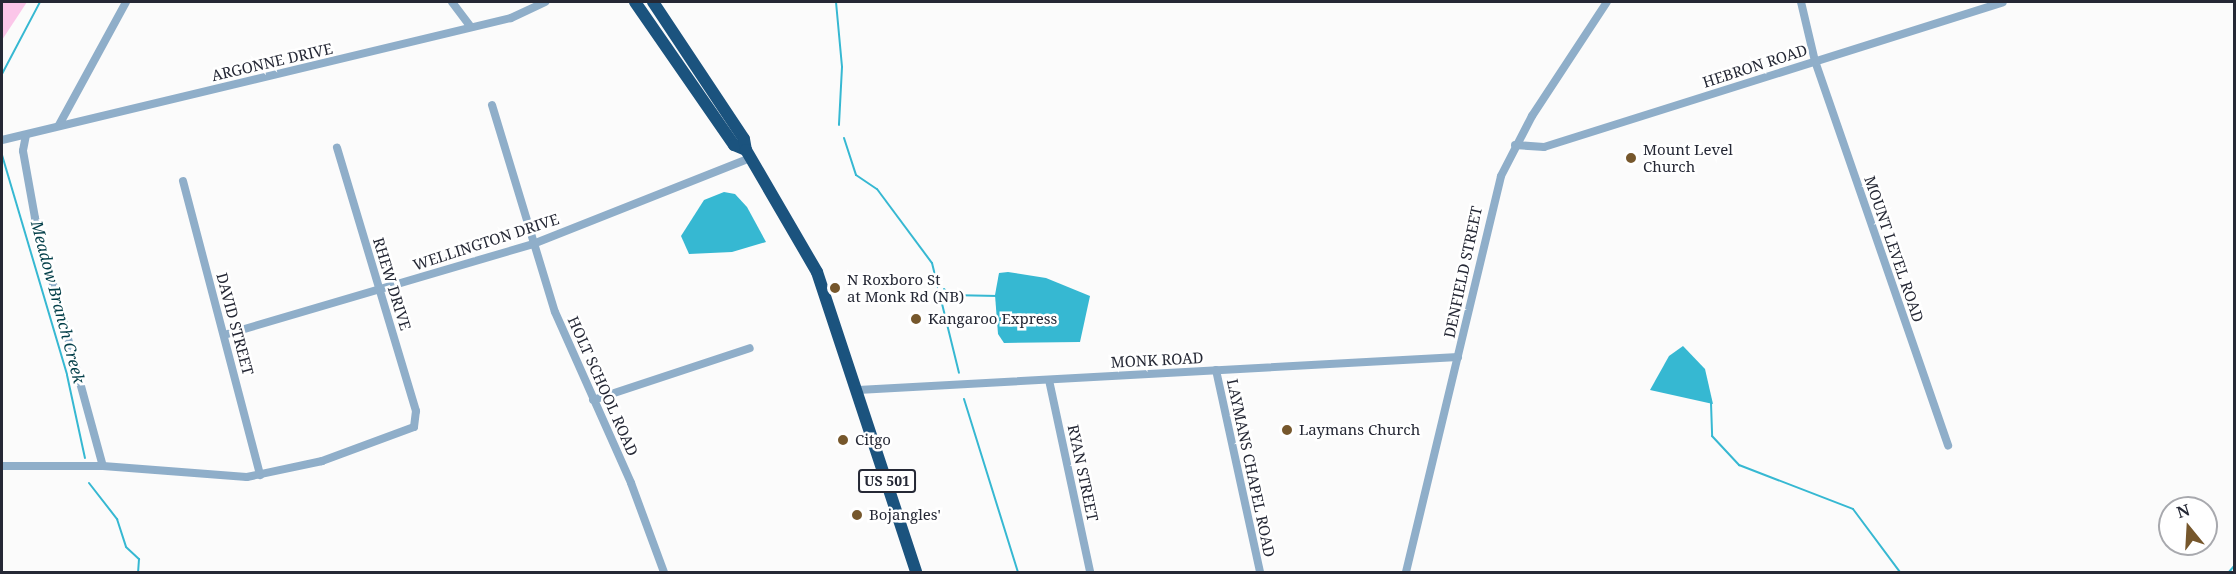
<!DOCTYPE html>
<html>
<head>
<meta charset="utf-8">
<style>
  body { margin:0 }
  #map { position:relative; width:2236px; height:574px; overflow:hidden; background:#fbfbfb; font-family:"Noto Serif",serif }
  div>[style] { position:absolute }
  .green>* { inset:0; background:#fbc6e9 }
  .water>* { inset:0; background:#36b8d2 }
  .stream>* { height:2px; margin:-1px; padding:0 1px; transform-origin:1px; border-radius:1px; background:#36b8d2 }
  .minor>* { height:8px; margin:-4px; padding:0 4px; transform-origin:4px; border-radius:4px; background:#8faec9 }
  .highway>* { height:12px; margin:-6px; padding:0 6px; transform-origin:6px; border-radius:6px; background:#1b537e }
  .dots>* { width:16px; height:16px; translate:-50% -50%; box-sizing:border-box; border:3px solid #fff; border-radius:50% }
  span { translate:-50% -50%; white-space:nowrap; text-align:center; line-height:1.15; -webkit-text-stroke:5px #fff; paint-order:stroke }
  .shield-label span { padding:2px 4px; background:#fff; border:2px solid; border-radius:4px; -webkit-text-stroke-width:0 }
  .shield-label { font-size:14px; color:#252835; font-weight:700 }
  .street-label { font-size:15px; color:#252835 }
  .poi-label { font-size:15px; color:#252835 }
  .left { translate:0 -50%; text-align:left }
  .water-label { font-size:16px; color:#023e48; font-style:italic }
  .frame { position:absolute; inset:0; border:3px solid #252835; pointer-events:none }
  .north { position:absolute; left:2158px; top:496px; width:60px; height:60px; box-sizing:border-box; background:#fff; border:2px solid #a8a9ae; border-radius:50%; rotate:342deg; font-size:16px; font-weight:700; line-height:24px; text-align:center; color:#252835 }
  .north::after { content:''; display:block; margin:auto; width:21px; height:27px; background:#76572c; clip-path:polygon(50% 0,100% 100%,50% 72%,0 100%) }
</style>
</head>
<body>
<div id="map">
  <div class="green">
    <i style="clip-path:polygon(2px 2px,27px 2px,2px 40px)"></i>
  </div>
  <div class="water">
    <i style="clip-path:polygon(724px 192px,735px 194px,747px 207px,766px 242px,732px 252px,689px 254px,681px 236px,704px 200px)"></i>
    <i style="clip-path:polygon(1008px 272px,1046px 278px,1090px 296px,1080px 342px,1004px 343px,998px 334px,995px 295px,999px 273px)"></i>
    <i style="clip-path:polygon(1683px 346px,1705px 369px,1713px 404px,1650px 390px,1669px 356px)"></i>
  </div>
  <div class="stream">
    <i style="left:836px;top:2px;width:65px;rotate:84.7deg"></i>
    <i style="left:842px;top:67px;width:58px;rotate:93deg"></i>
    <i style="left:2px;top:74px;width:81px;rotate:-62.2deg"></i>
    <i style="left:844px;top:138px;width:39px;rotate:72deg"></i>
    <i style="left:856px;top:175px;width:25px;rotate:34deg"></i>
    <i style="left:877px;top:189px;width:92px;rotate:53.4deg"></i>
    <i style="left:932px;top:263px;width:113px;rotate:76.2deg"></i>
    <i style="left:2px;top:155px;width:229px;rotate:73.5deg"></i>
    <i style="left:67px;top:375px;width:85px;rotate:77.8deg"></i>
    <i style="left:944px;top:289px;width:8px;rotate:50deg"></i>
    <i style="left:949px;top:295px;width:49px;rotate:1.2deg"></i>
    <i style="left:964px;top:399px;width:181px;rotate:72.7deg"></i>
    <i style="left:1711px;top:403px;width:33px;rotate:88deg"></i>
    <i style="left:1712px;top:436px;width:40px;rotate:47deg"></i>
    <i style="left:1739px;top:465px;width:122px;rotate:21.1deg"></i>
    <i style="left:1853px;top:509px;width:79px;rotate:53.3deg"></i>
    <i style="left:89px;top:483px;width:46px;rotate:52.1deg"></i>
    <i style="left:117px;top:519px;width:29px;rotate:72deg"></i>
    <i style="left:126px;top:547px;width:18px;rotate:43deg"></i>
    <i style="left:139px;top:559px;width:13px;rotate:94deg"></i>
    <i style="left:2229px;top:572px;width:8px;rotate:-50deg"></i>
  </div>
  <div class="minor">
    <i style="left:452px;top:2px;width:31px;rotate:53deg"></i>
    <i style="left:1801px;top:2px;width:61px;rotate:76.7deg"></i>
    <i style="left:1815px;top:61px;width:407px;rotate:70.9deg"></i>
    <i style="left:492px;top:105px;width:216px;rotate:73.1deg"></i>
    <i style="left:555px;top:312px;width:187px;rotate:66deg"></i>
    <i style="left:631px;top:483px;width:95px;rotate:69.7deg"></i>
    <i style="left:59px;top:125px;width:140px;rotate:-61.4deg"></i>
    <i style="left:26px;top:135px;width:16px;rotate:101deg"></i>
    <i style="left:23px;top:151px;width:68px;rotate:79.8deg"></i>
    <i style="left:35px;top:218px;width:257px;rotate:74.7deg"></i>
    <i style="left:2px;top:140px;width:523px;rotate:-13.48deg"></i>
    <i style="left:511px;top:18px;width:38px;rotate:-25deg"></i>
    <i style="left:1515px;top:145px;width:29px;rotate:4deg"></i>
    <i style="left:1544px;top:147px;width:481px;rotate:-17.5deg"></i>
    <i style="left:183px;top:181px;width:304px;rotate:75.3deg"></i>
    <i style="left:224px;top:335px;width:322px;rotate:-16.4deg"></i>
    <i style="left:533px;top:244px;width:233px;rotate:-21.6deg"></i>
    <i style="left:1216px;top:370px;width:207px;rotate:77.7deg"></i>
    <i style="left:1049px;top:380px;width:196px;rotate:77.9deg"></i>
    <i style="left:858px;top:390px;width:601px;rotate:-3.15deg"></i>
    <i style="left:593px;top:400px;width:165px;rotate:-18.3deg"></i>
    <i style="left:2px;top:466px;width:101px"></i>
    <i style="left:103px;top:466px;width:144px;rotate:4.4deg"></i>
    <i style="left:247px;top:477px;width:77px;rotate:-12deg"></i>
    <i style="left:322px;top:461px;width:98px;rotate:-20.3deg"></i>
    <i style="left:414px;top:427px;width:16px;rotate:-83deg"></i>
    <i style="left:416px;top:411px;width:275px;rotate:-106.7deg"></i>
    <i style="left:1406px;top:572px;width:407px;rotate:-76.5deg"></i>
    <i style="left:1501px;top:176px;width:68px;rotate:-62.7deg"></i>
    <i style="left:1532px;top:116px;width:136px;rotate:-56.7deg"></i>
  </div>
  <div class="highway">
    <i style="left:635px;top:2px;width:174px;rotate:55.3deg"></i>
    <i style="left:734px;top:145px;width:13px;rotate:23deg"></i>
    <i style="left:653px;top:2px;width:164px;rotate:56.4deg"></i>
    <i style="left:744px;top:139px;width:11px;rotate:80deg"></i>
    <i style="left:746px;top:150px;width:141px;rotate:59.8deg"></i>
    <i style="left:817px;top:272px;width:316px;rotate:71.7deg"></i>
  </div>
  <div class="dots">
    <i style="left:1631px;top:158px;background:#76572c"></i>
    <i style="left:835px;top:288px;background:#76572c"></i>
    <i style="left:916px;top:319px;background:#76572c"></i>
    <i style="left:1287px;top:430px;background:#76572c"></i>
    <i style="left:843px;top:440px;background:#76572c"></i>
    <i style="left:857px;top:515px;background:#76572c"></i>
  </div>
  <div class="shield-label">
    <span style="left:887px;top:481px">US 501</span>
  </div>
  <div class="street-label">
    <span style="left:272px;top:62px;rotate:-13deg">ARGONNE DRIVE</span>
    <span style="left:1755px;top:66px;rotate:-18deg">HEBRON ROAD</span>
    <span style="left:486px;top:242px;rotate:-18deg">WELLINGTON DRIVE</span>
    <span style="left:1894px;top:249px;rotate:71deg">MOUNT LEVEL ROAD</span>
    <span style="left:1463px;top:272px;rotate:-78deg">DENFIELD STREET</span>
    <span style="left:392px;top:284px;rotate:73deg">RHEW DRIVE</span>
    <span style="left:235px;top:324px;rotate:75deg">DAVID STREET</span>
    <span style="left:1157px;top:360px;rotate:-3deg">MONK ROAD</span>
    <span style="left:603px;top:386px;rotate:66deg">HOLT SCHOOL ROAD</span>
    <span style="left:1251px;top:468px;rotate:78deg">LAYMANS CHAPEL ROAD</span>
    <span style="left:1083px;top:473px;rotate:78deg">RYAN STREET</span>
  </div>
  <div class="poi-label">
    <span class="left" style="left:1643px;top:158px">Mount Level<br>Church</span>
    <span class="left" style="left:847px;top:288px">N Roxboro St<br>at Monk Rd (NB)</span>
    <span class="left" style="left:928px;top:319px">Kangaroo Express</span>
    <span class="left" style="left:1299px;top:430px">Laymans Church</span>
    <span class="left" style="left:855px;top:440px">Citgo</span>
    <span class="left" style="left:869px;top:515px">Bojangles'</span>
  </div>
  <div class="water-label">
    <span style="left:58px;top:302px;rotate:75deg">Meadow Branch Creek</span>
  </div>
  <div class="frame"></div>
  <div class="north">N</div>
</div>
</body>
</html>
